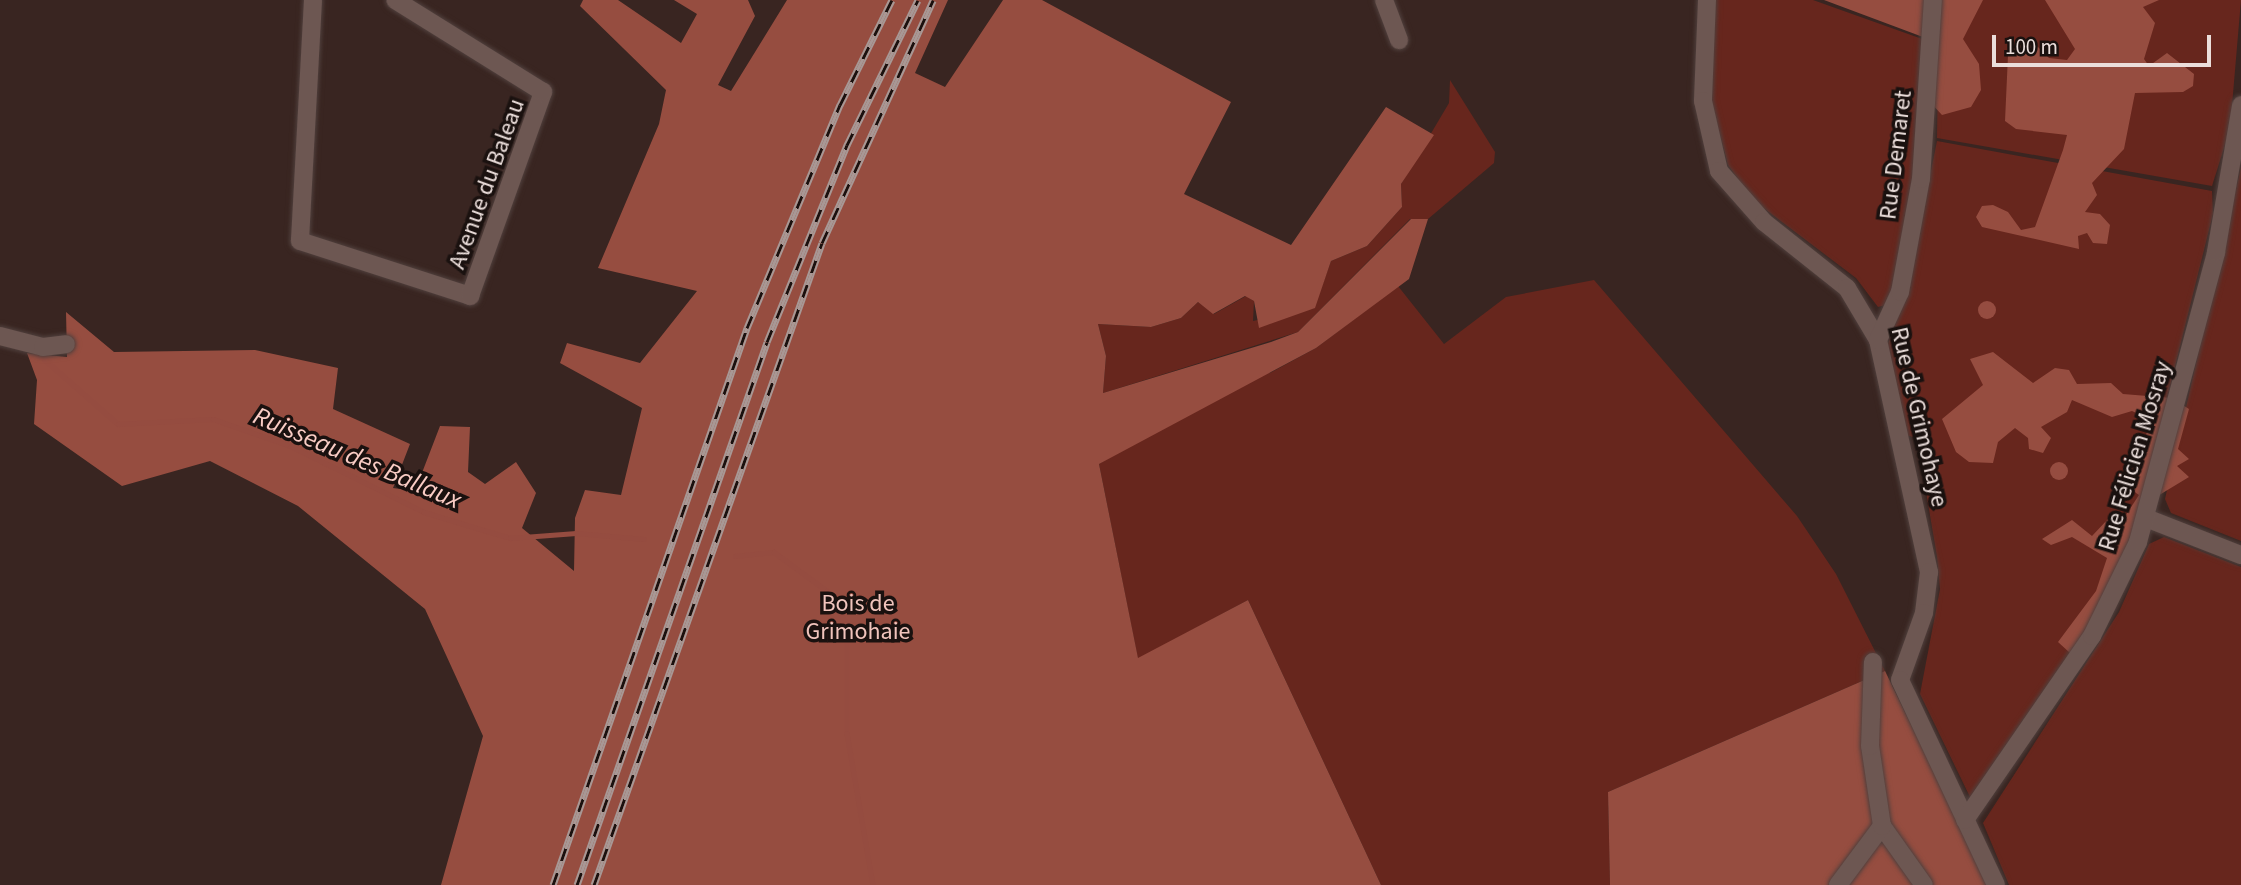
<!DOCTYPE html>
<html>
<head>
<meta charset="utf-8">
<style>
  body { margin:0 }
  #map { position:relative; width:2241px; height:885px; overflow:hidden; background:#392521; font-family:"Source Sans 3",sans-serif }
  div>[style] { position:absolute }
  .green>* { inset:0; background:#67261d }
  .forest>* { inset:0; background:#964d40 }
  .water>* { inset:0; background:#954c40 }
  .round { border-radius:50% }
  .stream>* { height:4.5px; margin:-2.25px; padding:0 2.25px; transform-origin:2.25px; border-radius:2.25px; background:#954c40 }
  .roads { filter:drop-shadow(0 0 2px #50403d) drop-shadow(0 0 2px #50403d) }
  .street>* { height:18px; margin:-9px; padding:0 9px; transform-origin:9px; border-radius:9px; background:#6d5752 }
  .rail>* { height:7px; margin-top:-3.5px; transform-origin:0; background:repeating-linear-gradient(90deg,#1a110f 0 13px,#a89895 0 26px); box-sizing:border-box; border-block:2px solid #a89895 }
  span { translate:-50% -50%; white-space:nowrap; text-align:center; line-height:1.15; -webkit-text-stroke:7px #1a110f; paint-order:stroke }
  .street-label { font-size:24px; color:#ebdedb }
  .park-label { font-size:24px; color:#f1c4bc }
  .water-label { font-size:26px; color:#facdc5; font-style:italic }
  .scale { position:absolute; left:1992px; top:35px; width:219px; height:32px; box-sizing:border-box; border:4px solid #ebdedb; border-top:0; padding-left:9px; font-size:21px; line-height:24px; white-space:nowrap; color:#ebdedb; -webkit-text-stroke:5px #1a110f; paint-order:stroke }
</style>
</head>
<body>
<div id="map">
  <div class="green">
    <i style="clip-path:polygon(1714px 0,1813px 0,1925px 40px,1919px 166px,1889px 304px,1878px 307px,1856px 278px,1753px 200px,1728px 165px,1711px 101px)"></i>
    <i style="clip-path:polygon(1939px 0,2241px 0,2230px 129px,2212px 186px,1937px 138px)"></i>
    <i style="clip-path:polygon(1450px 80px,1495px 152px,1494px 163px,1428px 219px,1410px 219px,1298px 332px,1103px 393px,1106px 356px,1098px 324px,1151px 327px,1181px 318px,1198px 302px,1214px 314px,1246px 296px,1254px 301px,1253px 321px,1314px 308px,1331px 261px,1367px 246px,1402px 207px,1401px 184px,1449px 103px)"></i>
    <i style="clip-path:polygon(1937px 141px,2212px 191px,2213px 214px,2146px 483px,2088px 627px,1970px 797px,1920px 694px,1940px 589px,1937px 557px,1917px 438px,1906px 435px,1887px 346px,1905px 298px)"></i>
    <i style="clip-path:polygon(2241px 167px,2241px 541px,2171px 513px,2165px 499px)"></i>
    <i style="clip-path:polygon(1594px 280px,1797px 516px,1836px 574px,1885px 671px,1608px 792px,1610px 885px,1381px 885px,1248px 600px,1138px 659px,1099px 464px,1245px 370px,1270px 373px,1316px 348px,1398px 286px,1444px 344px,1506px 297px)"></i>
    <i style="clip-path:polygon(2164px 537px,2241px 567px,2241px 885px,2009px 885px,1983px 823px,2119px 612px,2149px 544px)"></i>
  </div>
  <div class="forest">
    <i style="clip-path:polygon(583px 0,618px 0,681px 43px,697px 14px,674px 0,748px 0,755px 16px,718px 85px,731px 91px,787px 0,948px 0,915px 73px,945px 87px,1003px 0,1042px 0,1231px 102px,1184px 194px,1291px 245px,1386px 107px,1434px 135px,1401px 184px,1402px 207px,1367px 246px,1331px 261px,1315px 308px,1259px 328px,1254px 301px,1245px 296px,1213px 314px,1198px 302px,1181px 318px,1151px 327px,1098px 324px,1106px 356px,1103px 393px,1271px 342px,1298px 332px,1411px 219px,1428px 219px,1409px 279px,1316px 348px,1099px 464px,1138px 658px,1248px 600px,1381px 885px,441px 885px,483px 736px,425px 609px,298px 506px,210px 461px,122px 486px,34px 424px,37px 380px,27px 353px,67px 357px,66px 312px,114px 352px,255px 350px,338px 368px,333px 409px,410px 444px,393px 488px,415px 491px,440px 426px,470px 427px,468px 472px,485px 484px,516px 462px,536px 493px,522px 528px,574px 571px,575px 518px,585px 490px,621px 495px,642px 408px,560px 363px,567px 343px,640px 363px,697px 291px,598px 268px,659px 124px,666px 90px,580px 6px)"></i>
    <i style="clip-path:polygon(1824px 0,1983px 0,1963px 39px,1979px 64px,1981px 90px,1971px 107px,1942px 115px,1929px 101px,1931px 40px)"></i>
    <i style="clip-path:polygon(2045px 0,2159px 0,2143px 7px,2155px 23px,2144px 59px,2149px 66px,2167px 53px,2194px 74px,2193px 86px,2183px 92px,2135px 93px,2124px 149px,2092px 183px,2097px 195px,2085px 212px,2100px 214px,2110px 225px,2107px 244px,2093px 243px,2087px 233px,2078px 236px,2079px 249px,1982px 227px,1976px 217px,1982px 206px,1993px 205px,2008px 212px,2021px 230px,2035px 227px,2063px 150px,2067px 135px,2016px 129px,2005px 121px,2008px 55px,2020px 40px,2032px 41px,2049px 58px,2067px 60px,2075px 49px)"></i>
    <i style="clip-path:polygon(1993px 352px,2033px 383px,2055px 368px,2069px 370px,2077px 384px,2111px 383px,2123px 394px,2172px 398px,2189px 409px,2178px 449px,2189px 459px,2177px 466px,2189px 477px,2156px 497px,2099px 611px,2070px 653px,2058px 642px,2096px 591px,2107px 558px,2072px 537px,2051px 545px,2042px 539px,2072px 520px,2092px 536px,2108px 519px,2112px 530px,2118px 527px,2139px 495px,2127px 487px,2143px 454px,2149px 419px,2132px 411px,2112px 417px,2072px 400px,2067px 412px,2041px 427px,2051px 438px,2043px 453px,2029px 449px,2028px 438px,2015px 428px,1998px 442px,1993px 463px,1969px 462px,1956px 452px,1942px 419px,1983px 385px,1970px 359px)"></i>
    <i style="clip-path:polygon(1885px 671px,1989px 885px,1610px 885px,1608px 792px)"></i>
  </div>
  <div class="water">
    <i class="round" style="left:1978px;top:301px;width:18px;height:18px"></i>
    <i class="round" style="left:2050px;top:462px;width:18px;height:18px"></i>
  </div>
  <div class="stream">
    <i style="left:36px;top:352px;width:109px;rotate:41.3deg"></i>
    <i style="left:118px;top:424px;width:95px;rotate:-3deg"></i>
    <i style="left:213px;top:419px;width:83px;rotate:19.1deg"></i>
    <i style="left:291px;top:446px;width:148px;rotate:26.4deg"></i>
    <i style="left:424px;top:512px;width:90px;rotate:16.8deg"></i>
    <i style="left:510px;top:538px;width:66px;rotate:-4.3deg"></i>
    <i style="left:576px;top:533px;width:68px;rotate:5deg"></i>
    <i style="left:735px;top:556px;width:39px;rotate:-6deg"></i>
    <i style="left:774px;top:552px;width:66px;rotate:36.3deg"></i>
    <i style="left:827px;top:591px;width:39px;rotate:59deg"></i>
    <i style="left:847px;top:624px;width:109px;rotate:90deg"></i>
    <i style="left:847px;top:733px;width:154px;rotate:80.3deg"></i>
  </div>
  <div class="roads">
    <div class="street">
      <i style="left:313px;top:0;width:241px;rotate:93.1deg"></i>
      <i style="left:300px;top:241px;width:179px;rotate:17.9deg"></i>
      <i style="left:470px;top:296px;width:217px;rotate:-70.3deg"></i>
      <i style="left:543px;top:92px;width:174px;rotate:-148.1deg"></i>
      <i style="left:1384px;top:0;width:43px;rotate:69.4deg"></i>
      <i style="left:1707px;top:0;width:101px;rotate:92.3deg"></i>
      <i style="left:1703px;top:101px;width:72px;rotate:77.1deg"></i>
      <i style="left:1719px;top:171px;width:68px;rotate:48.6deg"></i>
      <i style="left:1764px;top:222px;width:106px;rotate:38.5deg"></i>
      <i style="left:1847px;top:288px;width:61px;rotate:59.2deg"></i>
      <i style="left:1878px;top:340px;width:238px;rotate:77.6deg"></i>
      <i style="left:1929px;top:572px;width:41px;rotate:97deg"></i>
      <i style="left:1924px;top:613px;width:71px;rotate:109.7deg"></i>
      <i style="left:1900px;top:680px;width:226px;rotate:64.9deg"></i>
      <i style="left:0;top:336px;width:44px;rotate:14.3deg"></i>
      <i style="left:43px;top:347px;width:23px;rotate:-7deg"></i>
      <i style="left:1878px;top:340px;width:53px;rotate:-65.4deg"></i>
      <i style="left:1900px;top:292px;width:115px;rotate:-79.5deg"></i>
      <i style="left:1921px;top:179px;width:179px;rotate:-86.2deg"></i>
      <i style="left:2146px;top:518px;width:102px;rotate:21.3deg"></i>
      <i style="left:1965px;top:820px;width:224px;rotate:-55.4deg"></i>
      <i style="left:2092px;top:636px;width:105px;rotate:-63.9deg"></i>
      <i style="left:2138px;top:542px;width:300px;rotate:-74.9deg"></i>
      <i style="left:2216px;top:252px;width:149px;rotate:-80.3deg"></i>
      <i style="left:1882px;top:826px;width:72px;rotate:54.6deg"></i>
      <i style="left:1838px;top:885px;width:74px;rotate:-53.3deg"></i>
      <i style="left:1882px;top:826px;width:81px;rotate:-98.5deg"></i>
      <i style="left:1870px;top:746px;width:84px;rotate:-88deg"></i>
    </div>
  </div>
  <div class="rail">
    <i style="left:553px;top:885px;width:590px;rotate:-70.8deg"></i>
    <i style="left:747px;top:328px;width:242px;rotate:-67.4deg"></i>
    <i style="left:840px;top:105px;width:117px;rotate:-63.7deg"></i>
    <i style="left:577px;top:885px;width:575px;rotate:-70.71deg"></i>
    <i style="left:767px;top:342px;width:213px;rotate:-67.9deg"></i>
    <i style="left:847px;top:145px;width:161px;rotate:-63.9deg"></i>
    <i style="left:594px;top:885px;width:681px;rotate:-70.45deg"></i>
    <i style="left:822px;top:243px;width:267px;rotate:-65.4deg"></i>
  </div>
  <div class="street-label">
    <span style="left:1896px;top:155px;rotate:-83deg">Rue Demaret</span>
    <span style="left:487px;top:184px;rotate:-70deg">Avenue du Baleau</span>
    <span style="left:1919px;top:417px;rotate:77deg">Rue de Grimohaye</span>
    <span style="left:2135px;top:456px;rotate:-73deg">Rue Félicien Mosray</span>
  </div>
  <div class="park-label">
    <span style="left:858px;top:618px">Bois de<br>Grimohaie</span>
  </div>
  <div class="water-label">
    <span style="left:357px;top:458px;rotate:23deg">Ruisseau des Ballaux</span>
  </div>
  <div class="scale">100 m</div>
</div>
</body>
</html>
